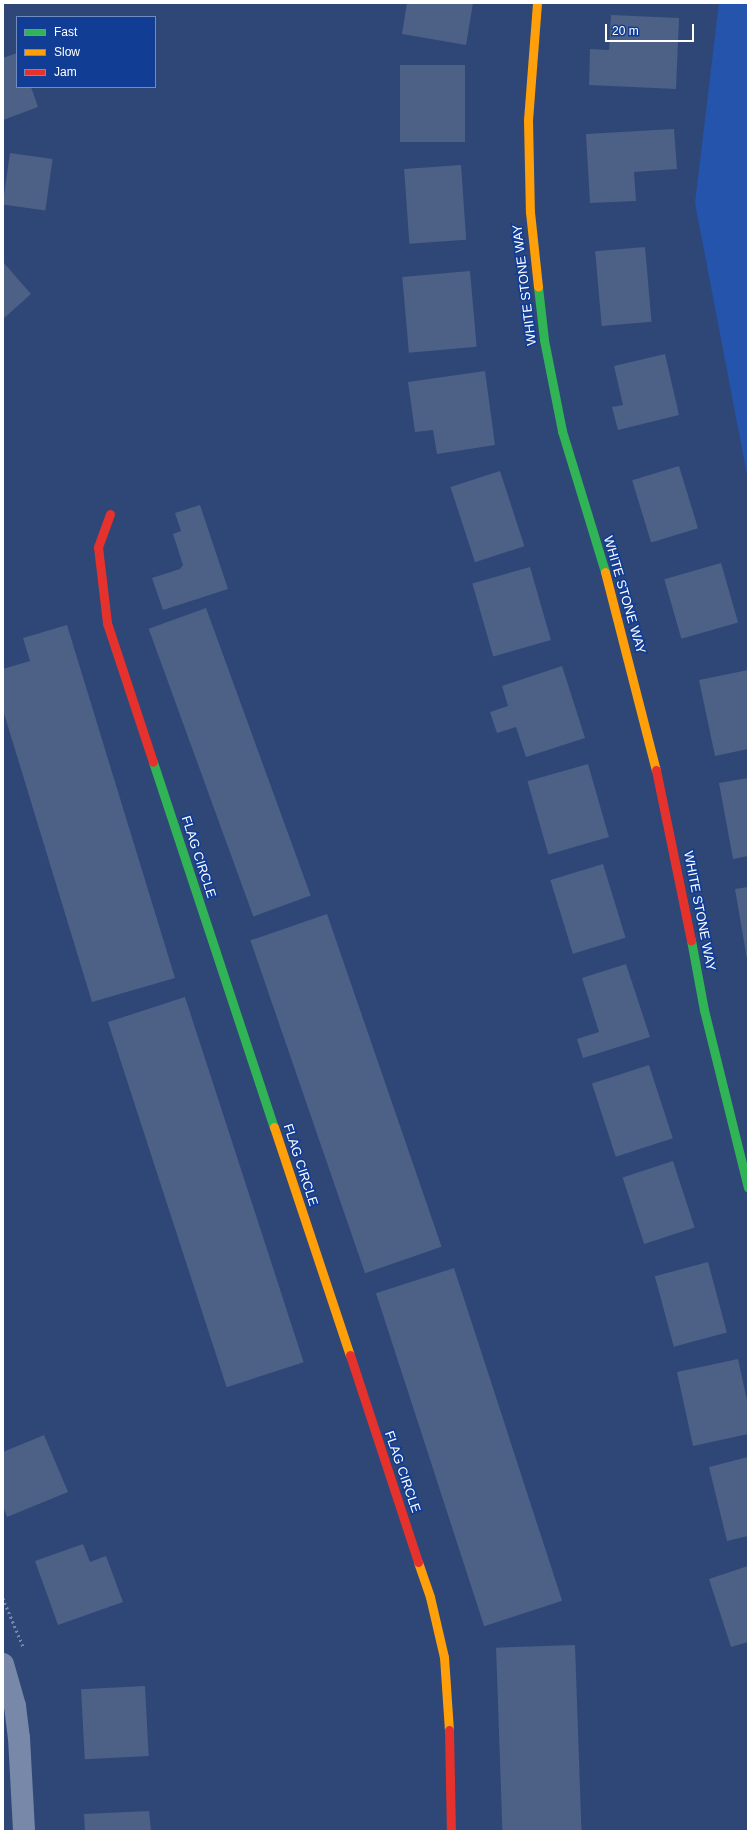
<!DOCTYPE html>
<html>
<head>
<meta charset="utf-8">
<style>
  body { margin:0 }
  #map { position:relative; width:751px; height:1834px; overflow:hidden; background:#2f4777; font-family:Helvetica,sans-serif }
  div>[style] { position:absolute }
  .green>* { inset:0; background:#2554ac }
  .building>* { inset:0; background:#4d6086; transform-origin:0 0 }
  .path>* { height:2.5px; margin-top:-1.25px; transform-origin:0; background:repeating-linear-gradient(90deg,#7888a9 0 2px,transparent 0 5px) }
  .street>* { height:22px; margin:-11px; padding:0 11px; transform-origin:11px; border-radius:11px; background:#7888a9 }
  .fast>* { height:9px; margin:-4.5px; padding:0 4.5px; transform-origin:4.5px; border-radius:4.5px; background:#30b455 }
  .slow>* { height:9px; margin:-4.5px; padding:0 4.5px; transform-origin:4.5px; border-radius:4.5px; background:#ff9f0a }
  .jam>* { height:9px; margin:-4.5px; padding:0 4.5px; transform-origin:4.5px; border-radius:4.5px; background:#e5322d }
  span { translate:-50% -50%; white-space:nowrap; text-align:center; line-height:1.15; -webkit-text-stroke:3.5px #113d95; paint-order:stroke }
  .street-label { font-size:13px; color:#fff }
  .frame { position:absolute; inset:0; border:4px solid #fff; pointer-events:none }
  .legend { position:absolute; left:16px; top:16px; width:140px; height:72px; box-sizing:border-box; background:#113d95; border:1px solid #708bbf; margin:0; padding:5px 7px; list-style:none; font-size:12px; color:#fff }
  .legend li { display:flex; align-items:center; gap:8px; height:20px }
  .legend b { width:20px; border:1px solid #708bbf }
  .scale { position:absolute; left:605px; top:24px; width:89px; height:18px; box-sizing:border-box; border:2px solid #fff; border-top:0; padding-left:5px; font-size:12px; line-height:14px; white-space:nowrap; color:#fff; -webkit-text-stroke:3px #113d95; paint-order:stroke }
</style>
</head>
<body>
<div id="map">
  <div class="green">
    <i style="clip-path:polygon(719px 3px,748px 3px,748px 480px,695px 203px)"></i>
  </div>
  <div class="building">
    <i style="clip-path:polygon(407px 3px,473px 3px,466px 45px,402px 34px)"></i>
    <i style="clip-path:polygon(611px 15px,679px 18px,676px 89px,589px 85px,590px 49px,609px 50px)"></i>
    <i style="clip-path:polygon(17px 53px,17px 87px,31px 87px,38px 107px,3px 120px,3px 58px)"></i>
    <i style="left:465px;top:65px;width:77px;height:65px;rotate:90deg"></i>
    <i style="clip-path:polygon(674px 129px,677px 169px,634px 172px,636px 201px,590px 203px,586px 134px)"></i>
    <i style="left:10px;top:153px;width:43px;height:52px;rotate:8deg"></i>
    <i style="left:461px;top:165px;width:75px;height:57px;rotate:86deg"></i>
    <i style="left:645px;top:247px;width:75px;height:50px;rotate:85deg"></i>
    <i style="clip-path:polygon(3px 262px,31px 294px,3px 319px)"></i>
    <i style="left:470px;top:271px;width:76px;height:68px;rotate:85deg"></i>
    <i style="clip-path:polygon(665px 354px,679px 415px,618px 430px,612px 407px,623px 405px,614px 366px)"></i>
    <i style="clip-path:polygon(485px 371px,495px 445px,437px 454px,433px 430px,415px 432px,408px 382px)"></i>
    <i style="left:679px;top:466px;width:65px;height:49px;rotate:73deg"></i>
    <i style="left:500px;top:471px;width:79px;height:52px;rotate:72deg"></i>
    <i style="clip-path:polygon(200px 505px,228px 589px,163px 610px,152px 578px,180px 569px,183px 565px,173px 534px,181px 531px,175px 513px)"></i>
    <i style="left:721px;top:563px;width:62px;height:59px;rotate:74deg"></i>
    <i style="left:530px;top:567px;width:76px;height:60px;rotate:74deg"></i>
    <i style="left:206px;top:608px;width:306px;height:61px;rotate:70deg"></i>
    <i style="clip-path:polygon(67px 625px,175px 978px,92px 1002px,3px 710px,3px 669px,30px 661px,23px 638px)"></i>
    <i style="clip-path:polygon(562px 666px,585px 738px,526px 757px,516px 727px,497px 733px,490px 712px,508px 706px,502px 686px)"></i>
    <i style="clip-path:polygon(748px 670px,748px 749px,715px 756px,699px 680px)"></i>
    <i style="left:588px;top:764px;width:76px;height:63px;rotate:74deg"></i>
    <i style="clip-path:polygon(748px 778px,748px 856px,733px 859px,719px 783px)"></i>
    <i style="left:603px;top:864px;width:77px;height:55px;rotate:73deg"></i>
    <i style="clip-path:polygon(748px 887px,748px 959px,747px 959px,735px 889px)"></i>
    <i style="left:327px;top:914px;width:352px;height:81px;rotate:71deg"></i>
    <i style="clip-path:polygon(626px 964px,650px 1037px,583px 1058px,577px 1039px,599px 1032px,582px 978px)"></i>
    <i style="left:185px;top:997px;width:384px;height:81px;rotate:72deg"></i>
    <i style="left:649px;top:1065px;width:77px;height:60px;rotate:72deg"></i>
    <i style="left:673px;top:1161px;width:70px;height:53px;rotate:72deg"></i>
    <i style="left:708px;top:1262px;width:73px;height:55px;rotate:75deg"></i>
    <i style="left:454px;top:1268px;width:350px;height:82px;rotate:72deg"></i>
    <i style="clip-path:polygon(738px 1359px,748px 1405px,748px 1434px,693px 1446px,677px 1372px)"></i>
    <i style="clip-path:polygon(44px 1435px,68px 1492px,7px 1517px,3px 1506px,3px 1452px)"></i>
    <i style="clip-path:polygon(748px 1457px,748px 1536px,727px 1541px,709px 1467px)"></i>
    <i style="clip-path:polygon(83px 1544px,90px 1562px,106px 1556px,123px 1602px,58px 1625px,35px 1561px)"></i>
    <i style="clip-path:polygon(748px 1566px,748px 1642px,731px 1647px,709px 1579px)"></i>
    <i style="left:575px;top:1645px;width:186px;height:79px;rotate:88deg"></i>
    <i style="left:145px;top:1686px;width:70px;height:64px;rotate:87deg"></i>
    <i style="clip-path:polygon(149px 1811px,151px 1831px,85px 1831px,84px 1814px)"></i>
  </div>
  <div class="path">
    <i style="left:3px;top:1598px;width:52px;rotate:67.4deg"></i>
  </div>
  <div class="street">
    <i style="left:3px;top:1664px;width:44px;rotate:74.1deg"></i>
    <i style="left:15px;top:1706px;width:32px;rotate:83deg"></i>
    <i style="left:19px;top:1738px;width:93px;rotate:86.9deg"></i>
  </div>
  <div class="fast">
    <i style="left:538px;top:287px;width:53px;rotate:83.5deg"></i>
    <i style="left:544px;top:340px;width:93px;rotate:78.8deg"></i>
    <i style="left:562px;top:431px;width:147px;rotate:73deg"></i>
    <i style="left:153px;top:762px;width:385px;rotate:71.7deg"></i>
    <i style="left:691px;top:940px;width:71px;rotate:79.5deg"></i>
    <i style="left:704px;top:1010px;width:183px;rotate:76.1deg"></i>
  </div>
  <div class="slow">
    <i style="left:537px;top:3px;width:117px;rotate:94.4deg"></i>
    <i style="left:528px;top:120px;width:92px;rotate:88.8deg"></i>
    <i style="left:530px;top:212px;width:75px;rotate:83.9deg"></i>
    <i style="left:605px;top:572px;width:204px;rotate:75.6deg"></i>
    <i style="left:274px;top:1127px;width:240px;rotate:71.6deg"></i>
    <i style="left:418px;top:1562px;width:37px;rotate:71deg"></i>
    <i style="left:430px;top:1597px;width:62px;rotate:76.9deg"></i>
    <i style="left:444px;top:1657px;width:73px;rotate:86.1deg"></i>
  </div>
  <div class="jam">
    <i style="left:110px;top:514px;width:35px;rotate:110deg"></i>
    <i style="left:98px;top:547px;width:77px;rotate:83.2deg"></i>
    <i style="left:107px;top:623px;width:146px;rotate:71.7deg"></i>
    <i style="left:656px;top:770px;width:174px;rotate:78.4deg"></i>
    <i style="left:350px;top:1355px;width:218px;rotate:71.8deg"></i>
    <i style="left:449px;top:1730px;width:101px;rotate:88.9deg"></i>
  </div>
  <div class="street-label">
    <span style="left:525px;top:285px;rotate:-97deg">WHITE STONE WAY</span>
    <span style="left:624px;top:595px;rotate:74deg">WHITE STONE WAY</span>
    <span style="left:198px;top:857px;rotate:72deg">FLAG CIRCLE</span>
    <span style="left:699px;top:911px;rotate:79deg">WHITE STONE WAY</span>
    <span style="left:300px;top:1165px;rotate:72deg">FLAG CIRCLE</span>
    <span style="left:402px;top:1472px;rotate:71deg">FLAG CIRCLE</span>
  </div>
  <div class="frame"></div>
  <ul class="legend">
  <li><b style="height:5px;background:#30b455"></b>Fast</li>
  <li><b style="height:5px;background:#ff9f0a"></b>Slow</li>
  <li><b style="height:5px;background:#e5322d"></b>Jam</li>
  </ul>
  <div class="scale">20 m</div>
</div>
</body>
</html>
